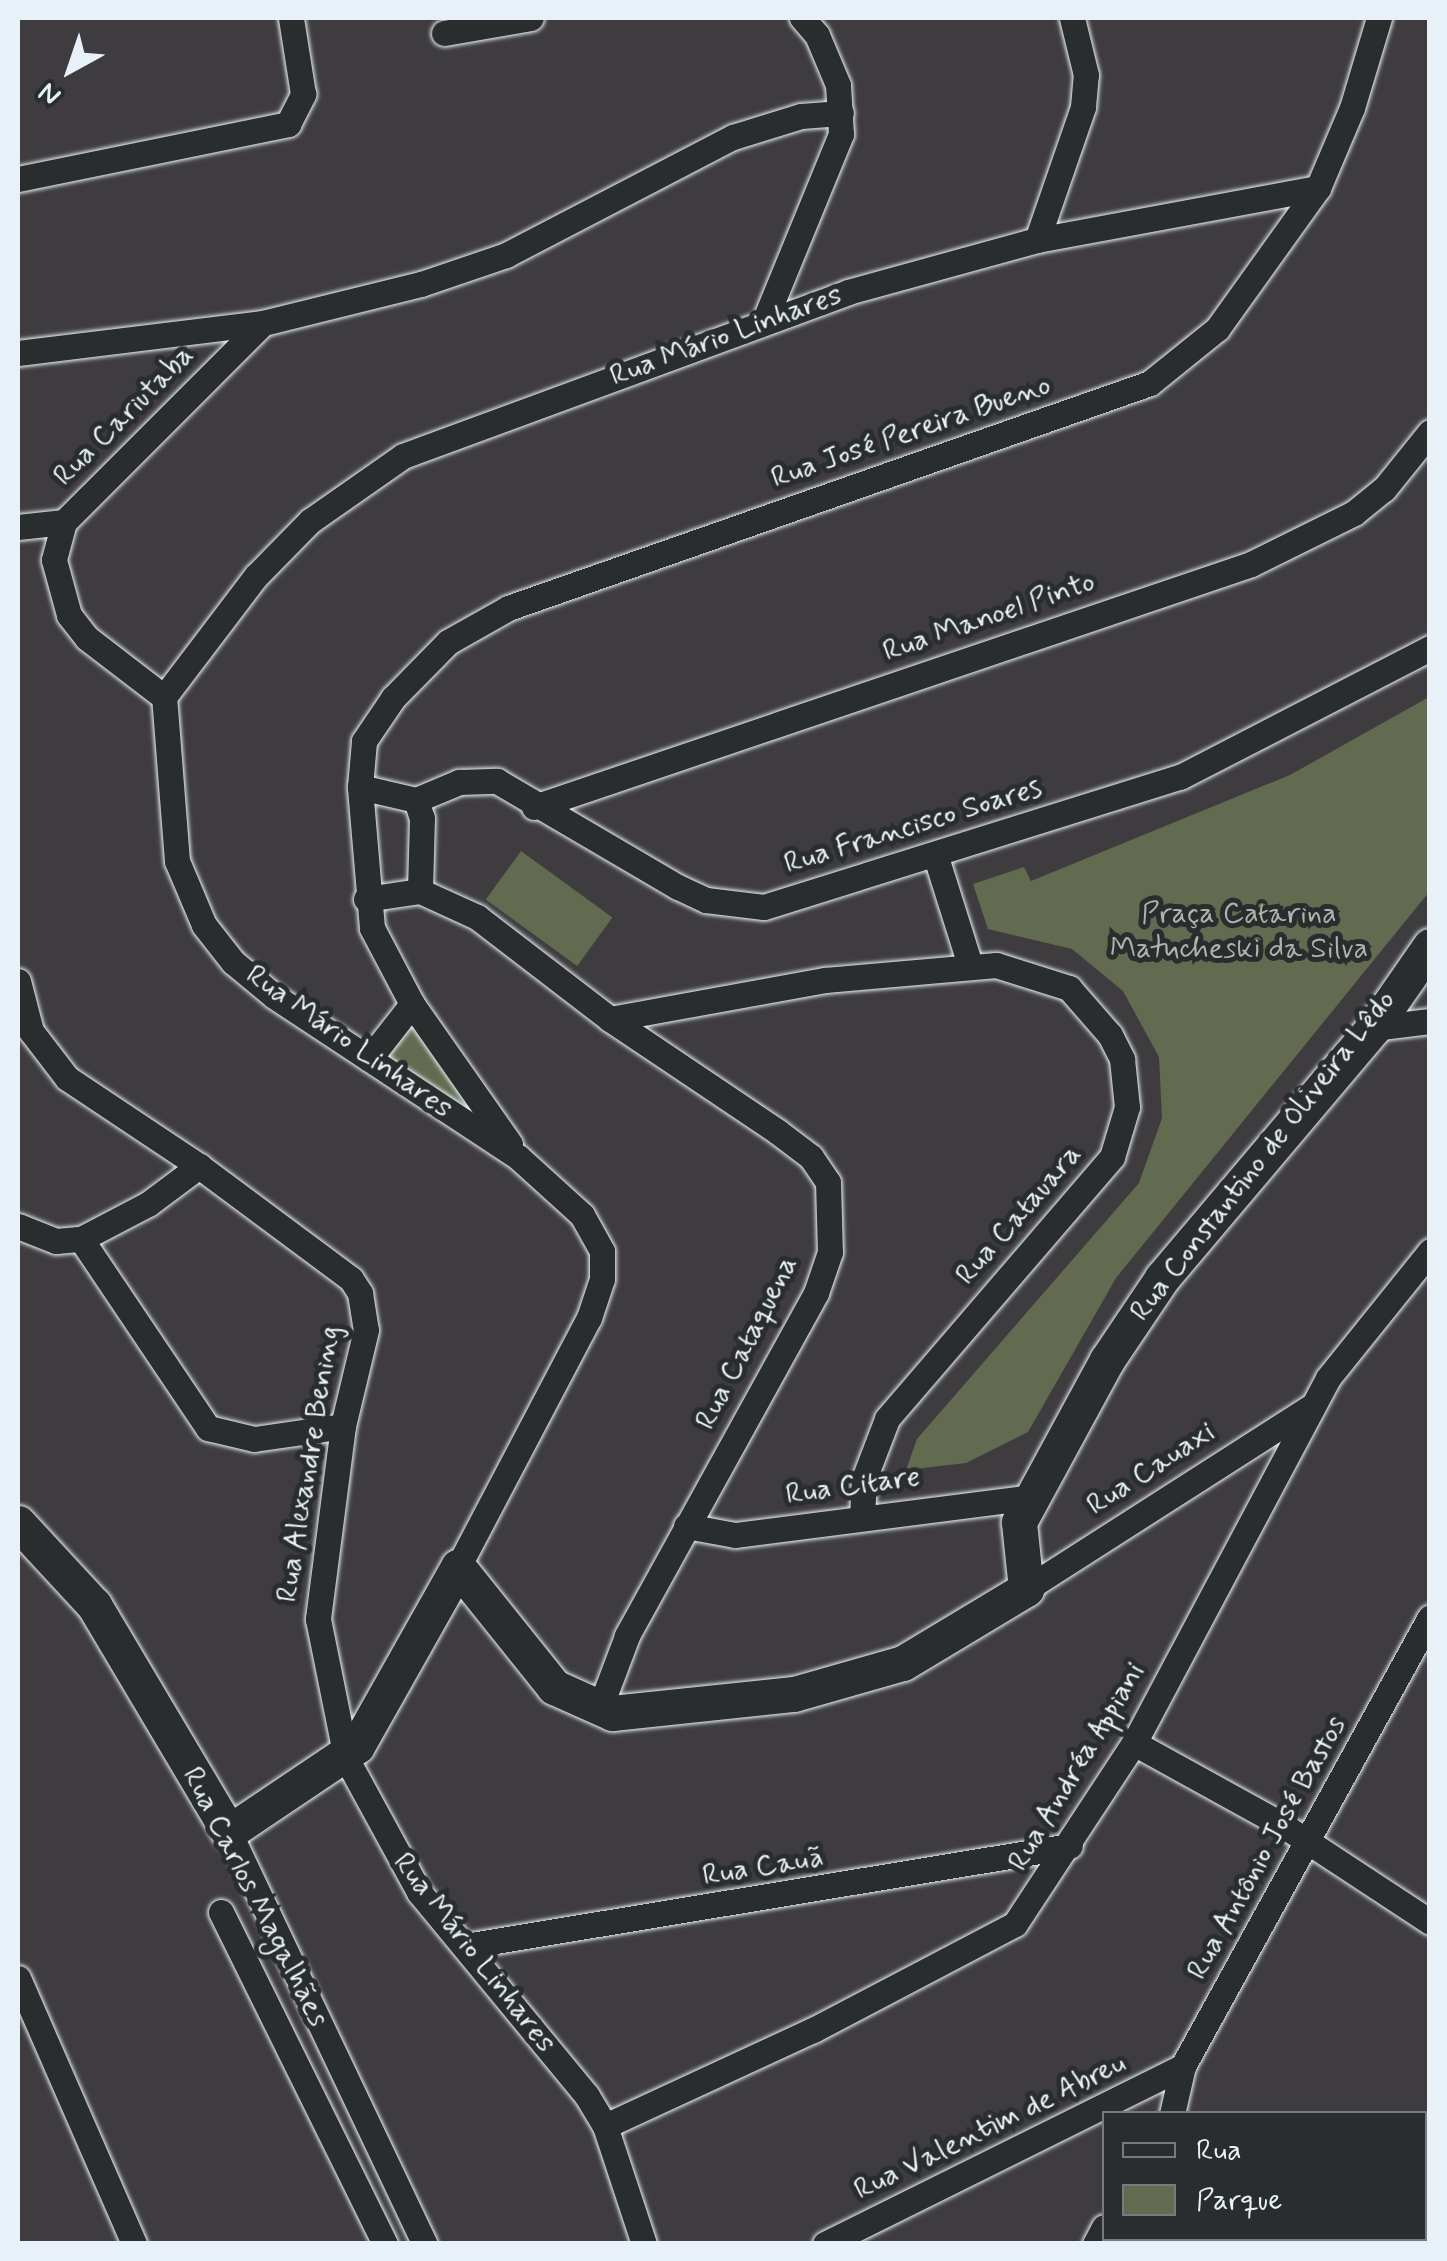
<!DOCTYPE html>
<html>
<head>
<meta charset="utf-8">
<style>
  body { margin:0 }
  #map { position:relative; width:1447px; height:2261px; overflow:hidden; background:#3f3c40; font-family:Mynerve,sans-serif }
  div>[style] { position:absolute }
  .green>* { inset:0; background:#626a50; transform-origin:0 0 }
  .roads { filter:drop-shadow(0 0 2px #e8f1f8) drop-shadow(0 0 2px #e8f1f8) }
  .street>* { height:25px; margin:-12.5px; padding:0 12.5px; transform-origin:12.5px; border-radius:12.5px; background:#2a2d2e }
  .secondary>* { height:35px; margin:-17.5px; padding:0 17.5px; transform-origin:17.5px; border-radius:17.5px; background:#2a2d2e }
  span { translate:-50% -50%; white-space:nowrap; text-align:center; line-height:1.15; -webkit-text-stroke:10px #2a2d2e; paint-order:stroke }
  .street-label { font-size:30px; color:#e8f1f8 }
  .park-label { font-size:30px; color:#acb4ac }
  .frame { position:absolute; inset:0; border:20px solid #e8f1f8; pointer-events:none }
  .legend { position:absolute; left:1102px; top:2111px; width:325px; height:130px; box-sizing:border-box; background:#2a2d2e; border:2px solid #767b7f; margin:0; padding:12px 18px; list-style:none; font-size:30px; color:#e8f1f8 }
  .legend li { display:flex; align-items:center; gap:20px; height:50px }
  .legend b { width:50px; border:2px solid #767b7f }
  .north { position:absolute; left:20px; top:20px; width:100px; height:100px; -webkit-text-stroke:8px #2a2d2e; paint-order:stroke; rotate:220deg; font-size:28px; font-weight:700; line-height:40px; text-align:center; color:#e8f1f8 }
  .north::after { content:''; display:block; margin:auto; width:35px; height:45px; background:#e8f1f8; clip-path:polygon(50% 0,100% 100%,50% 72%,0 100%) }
</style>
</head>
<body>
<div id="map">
  <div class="green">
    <i style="clip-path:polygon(1429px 697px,1429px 892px,1116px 1278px,1028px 1432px,966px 1463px,906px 1470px,917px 1439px,1139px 1183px,1162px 1118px,1159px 1057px,1123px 991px,1072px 949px,988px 929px,973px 884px,1024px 867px,1031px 881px,1290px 775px)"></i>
    <i style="left:521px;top:851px;width:113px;height:60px;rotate:36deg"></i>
    <i style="clip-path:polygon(412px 1020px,486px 1125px,379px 1058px)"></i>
  </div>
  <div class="roads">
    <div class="street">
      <i style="left:444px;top:33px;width:88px;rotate:-9.8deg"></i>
      <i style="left:18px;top:179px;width:276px;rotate:-11.5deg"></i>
      <i style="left:288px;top:124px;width:34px;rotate:-63deg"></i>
      <i style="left:303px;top:94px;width:77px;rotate:-99deg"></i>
      <i style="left:1037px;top:240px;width:141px;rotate:-70.9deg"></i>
      <i style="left:1083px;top:107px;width:32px;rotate:-85deg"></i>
      <i style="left:1086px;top:75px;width:59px;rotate:-103.8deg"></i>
      <i style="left:766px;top:317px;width:198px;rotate:-67.7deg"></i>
      <i style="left:841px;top:134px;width:49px;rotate:-93.5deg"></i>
      <i style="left:838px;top:85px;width:54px;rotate:-112.8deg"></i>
      <i style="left:817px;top:35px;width:23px;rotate:-131deg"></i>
      <i style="left:18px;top:353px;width:247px;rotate:-7deg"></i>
      <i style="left:263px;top:323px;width:163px;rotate:-13.9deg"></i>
      <i style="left:421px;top:284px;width:90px;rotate:-18.8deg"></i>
      <i style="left:506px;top:255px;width:256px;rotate:-27.5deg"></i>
      <i style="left:733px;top:137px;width:71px;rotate:-17.2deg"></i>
      <i style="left:801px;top:116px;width:40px;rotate:-4.3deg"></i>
      <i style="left:64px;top:522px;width:39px;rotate:105deg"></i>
      <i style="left:54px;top:560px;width:57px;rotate:74.7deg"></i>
      <i style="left:69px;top:615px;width:29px;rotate:52deg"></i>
      <i style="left:87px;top:638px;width:97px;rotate:37.5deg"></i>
      <i style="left:18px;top:527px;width:46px;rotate:-6.2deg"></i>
      <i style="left:64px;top:522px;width:281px;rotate:-45deg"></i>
      <i style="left:360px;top:787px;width:57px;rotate:13.1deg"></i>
      <i style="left:416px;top:800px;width:47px;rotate:-22.7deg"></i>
      <i style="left:459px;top:782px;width:38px;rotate:-2deg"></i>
      <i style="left:497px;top:781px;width:210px;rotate:30.4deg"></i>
      <i style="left:678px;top:887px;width:31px;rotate:25deg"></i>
      <i style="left:706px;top:900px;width:58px;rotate:6.9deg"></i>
      <i style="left:764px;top:907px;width:436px;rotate:-17.4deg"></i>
      <i style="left:1180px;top:777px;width:281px;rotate:-27.3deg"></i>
      <i style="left:416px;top:800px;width:19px;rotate:72deg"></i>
      <i style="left:422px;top:818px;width:73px;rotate:91.6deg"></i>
      <i style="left:534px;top:807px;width:757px;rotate:-18.72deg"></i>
      <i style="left:1251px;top:564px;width:115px;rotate:-26.3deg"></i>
      <i style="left:1354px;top:513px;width:38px;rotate:-39deg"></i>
      <i style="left:1384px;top:489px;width:73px;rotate:-51.1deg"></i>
      <i style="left:935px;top:854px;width:116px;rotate:72.5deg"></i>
      <i style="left:366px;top:899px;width:55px;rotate:-8.4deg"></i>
      <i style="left:420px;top:891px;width:63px;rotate:24.5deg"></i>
      <i style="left:477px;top:917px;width:168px;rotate:37.5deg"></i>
      <i style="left:610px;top:1019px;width:202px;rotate:33.9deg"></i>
      <i style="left:778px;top:1132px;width:41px;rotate:37.1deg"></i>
      <i style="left:811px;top:1157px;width:30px;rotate:56deg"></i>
      <i style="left:828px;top:1182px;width:70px;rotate:88.4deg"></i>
      <i style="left:830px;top:1252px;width:43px;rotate:108.9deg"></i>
      <i style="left:816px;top:1293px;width:392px;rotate:118.9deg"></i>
      <i style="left:627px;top:1636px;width:79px;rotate:110.7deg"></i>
      <i style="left:18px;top:981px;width:52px;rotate:75.4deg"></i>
      <i style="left:31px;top:1031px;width:59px;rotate:52.5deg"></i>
      <i style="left:67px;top:1078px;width:159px;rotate:33.7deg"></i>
      <i style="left:199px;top:1166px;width:189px;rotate:36.6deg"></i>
      <i style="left:351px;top:1279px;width:17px;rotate:57deg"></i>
      <i style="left:360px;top:1293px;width:37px;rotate:81deg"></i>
      <i style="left:366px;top:1330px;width:99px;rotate:103.5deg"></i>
      <i style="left:343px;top:1426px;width:195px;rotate:97.4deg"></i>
      <i style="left:318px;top:1619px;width:142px;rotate:78.6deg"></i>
      <i style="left:346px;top:1758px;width:153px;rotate:61.4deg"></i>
      <i style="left:419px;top:1892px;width:264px;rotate:50.5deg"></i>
      <i style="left:587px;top:2096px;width:35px;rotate:59deg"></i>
      <i style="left:605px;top:2126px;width:124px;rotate:71.7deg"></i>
      <i style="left:610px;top:1019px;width:219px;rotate:-10.3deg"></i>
      <i style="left:825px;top:980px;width:172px;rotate:-5deg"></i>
      <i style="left:996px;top:965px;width:77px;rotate:17.5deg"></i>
      <i style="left:1069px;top:988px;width:62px;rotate:48.9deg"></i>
      <i style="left:1110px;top:1035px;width:27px;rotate:63deg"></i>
      <i style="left:1122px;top:1059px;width:48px;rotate:84.1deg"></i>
      <i style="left:1127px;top:1107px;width:52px;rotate:106.7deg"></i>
      <i style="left:1112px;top:1157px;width:345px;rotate:130.7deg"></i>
      <i style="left:887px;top:1419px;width:64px;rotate:111deg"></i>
      <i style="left:864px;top:1479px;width:38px;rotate:93deg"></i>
      <i style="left:1373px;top:1028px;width:57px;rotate:-7deg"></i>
      <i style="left:369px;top:1059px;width:70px;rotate:-52deg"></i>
      <i style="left:510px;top:1144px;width:171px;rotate:-125deg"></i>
      <i style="left:412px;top:1004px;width:86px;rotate:-117.8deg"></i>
      <i style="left:372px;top:928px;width:142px;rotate:-94.9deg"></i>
      <i style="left:360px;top:787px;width:46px;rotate:-85deg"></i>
      <i style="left:364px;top:741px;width:52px;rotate:-56deg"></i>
      <i style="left:393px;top:698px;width:78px;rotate:-45.5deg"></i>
      <i style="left:448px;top:642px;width:69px;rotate:-29.5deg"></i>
      <i style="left:508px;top:608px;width:680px;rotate:-19.31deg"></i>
      <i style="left:1150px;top:383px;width:86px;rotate:-38.9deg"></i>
      <i style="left:1217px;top:329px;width:173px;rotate:-54.4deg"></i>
      <i style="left:1318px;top:188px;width:87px;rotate:-67deg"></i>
      <i style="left:1352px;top:108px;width:94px;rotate:-73.3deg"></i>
      <i style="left:18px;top:1226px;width:41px;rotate:21.5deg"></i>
      <i style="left:56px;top:1241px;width:25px;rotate:-5deg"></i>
      <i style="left:81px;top:1239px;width:76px;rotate:-27.6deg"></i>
      <i style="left:148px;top:1204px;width:64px;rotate:-36.7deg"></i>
      <i style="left:81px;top:1239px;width:228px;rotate:56.1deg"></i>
      <i style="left:208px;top:1428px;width:47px;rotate:13.4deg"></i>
      <i style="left:254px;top:1439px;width:90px;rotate:-8.3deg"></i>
      <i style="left:686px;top:1526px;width:50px;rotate:10.4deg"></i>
      <i style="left:735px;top:1535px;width:298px;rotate:-7.3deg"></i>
      <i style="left:458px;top:1567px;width:281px;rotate:-62.3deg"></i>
      <i style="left:589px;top:1318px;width:41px;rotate:-71.6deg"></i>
      <i style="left:602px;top:1279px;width:28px;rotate:-90deg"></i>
      <i style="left:602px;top:1251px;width:41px;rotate:-119.1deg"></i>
      <i style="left:582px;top:1215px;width:86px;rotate:-137.8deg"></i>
      <i style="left:518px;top:1157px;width:292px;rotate:-146.6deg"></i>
      <i style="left:274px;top:996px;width:53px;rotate:-140.3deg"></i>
      <i style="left:233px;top:962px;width:47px;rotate:-128.1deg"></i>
      <i style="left:204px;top:925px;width:69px;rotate:-112.9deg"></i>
      <i style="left:177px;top:861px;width:165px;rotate:-94.5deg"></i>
      <i style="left:164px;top:697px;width:152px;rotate:-52.8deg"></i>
      <i style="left:256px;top:576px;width:77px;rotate:-45.5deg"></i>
      <i style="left:310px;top:521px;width:113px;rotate:-35deg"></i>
      <i style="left:403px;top:456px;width:474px;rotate:-20.2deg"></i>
      <i style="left:848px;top:292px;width:196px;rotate:-15.4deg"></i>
      <i style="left:1037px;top:240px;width:286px;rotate:-10.5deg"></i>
      <i style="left:1026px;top:1589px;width:340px;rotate:-32.6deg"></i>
      <i style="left:1134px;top:1743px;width:168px;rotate:28.9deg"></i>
      <i style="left:1281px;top:1824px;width:178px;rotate:33.3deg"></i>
      <i style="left:229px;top:1832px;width:456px;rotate:64.6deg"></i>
      <i style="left:221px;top:1912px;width:370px;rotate:63.7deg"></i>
      <i style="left:465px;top:1946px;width:613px;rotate:-9.39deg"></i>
      <i style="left:18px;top:1978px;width:290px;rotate:66.4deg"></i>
      <i style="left:1172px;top:2114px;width:49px;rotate:-77.1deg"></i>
      <i style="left:1183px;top:2066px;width:512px;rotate:-61.18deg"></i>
      <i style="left:605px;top:2126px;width:229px;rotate:-24.8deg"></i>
      <i style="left:813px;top:2030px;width:228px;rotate:-27.7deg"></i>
      <i style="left:1015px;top:1924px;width:217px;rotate:-56.7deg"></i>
      <i style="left:1134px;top:1743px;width:413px;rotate:-62deg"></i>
      <i style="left:1328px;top:1378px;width:163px;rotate:-51.2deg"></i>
      <i style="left:1424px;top:2184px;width:6px;rotate:-18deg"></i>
      <i style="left:825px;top:2244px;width:400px;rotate:-26.4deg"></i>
      <i style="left:1095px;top:2244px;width:19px;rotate:-62deg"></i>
      <i style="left:1327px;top:2244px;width:9px;rotate:-41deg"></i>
    </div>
    <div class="secondary">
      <i style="left:18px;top:1523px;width:112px;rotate:47.2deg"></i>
      <i style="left:94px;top:1605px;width:264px;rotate:59.3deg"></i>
      <i style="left:229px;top:1832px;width:154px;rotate:-33.9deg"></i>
      <i style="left:357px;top:1746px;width:206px;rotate:-60.6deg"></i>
      <i style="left:458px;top:1567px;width:154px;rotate:51.3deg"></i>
      <i style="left:554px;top:1687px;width:64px;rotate:24.1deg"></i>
      <i style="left:612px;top:1713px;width:183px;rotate:-6deg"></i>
      <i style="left:794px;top:1694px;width:113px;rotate:-15.9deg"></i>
      <i style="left:903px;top:1663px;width:144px;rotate:-31deg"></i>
      <i style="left:1026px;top:1589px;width:67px;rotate:-96deg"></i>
      <i style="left:1019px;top:1522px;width:184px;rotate:-61.5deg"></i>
      <i style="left:1107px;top:1360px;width:99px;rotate:-56.1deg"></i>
      <i style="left:1162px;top:1278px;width:327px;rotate:-49.8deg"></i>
      <i style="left:1373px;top:1028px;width:100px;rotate:-55.2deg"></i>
    </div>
  </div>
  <div class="street-label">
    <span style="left:726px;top:336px;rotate:-20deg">Rua Mário Linhares</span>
    <span style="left:124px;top:416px;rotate:-45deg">Rua Cariutaba</span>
    <span style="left:911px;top:432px;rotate:-19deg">Rua José Pereira Bueno</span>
    <span style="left:989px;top:617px;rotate:-19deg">Rua Manoel Pinto</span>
    <span style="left:913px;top:826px;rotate:-17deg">Rua Francisco Soares</span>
    <span style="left:349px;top:1042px;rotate:35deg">Rua Mário Linhares</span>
    <span style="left:1263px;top:1156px;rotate:-52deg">Rua Constantino de Oliveira Lêdo</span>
    <span style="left:1019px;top:1215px;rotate:-49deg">Rua Catauara</span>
    <span style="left:747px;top:1343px;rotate:-63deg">Rua Cataquena</span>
    <span style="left:309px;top:1464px;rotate:-81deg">Rua Alexandre Bening</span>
    <span style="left:1151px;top:1469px;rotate:-33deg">Rua Cauaxi</span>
    <span style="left:853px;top:1486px;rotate:-8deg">Rua Citare</span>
    <span style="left:1077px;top:1767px;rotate:-59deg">Rua Andréa Appiani</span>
    <span style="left:1267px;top:1848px;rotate:-61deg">Rua Antônio José Bastos</span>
    <span style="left:763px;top:1867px;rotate:-9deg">Rua Cauã</span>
    <span style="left:255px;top:1897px;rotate:63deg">Rua Carlos Magalhães</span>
    <span style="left:474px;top:1953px;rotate:52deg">Rua Mário Linhares</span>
    <span style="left:990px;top:2127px;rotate:-26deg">Rua Valentim de Abreu</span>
  </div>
  <div class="park-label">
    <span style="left:1239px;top:931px">Praça Catarina<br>Matucheski da Silva</span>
  </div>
  <div class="frame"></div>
  <ul class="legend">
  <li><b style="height:12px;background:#2a2d2e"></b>Rua</li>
  <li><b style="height:28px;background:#626a50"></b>Parque</li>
  </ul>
  <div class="north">N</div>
</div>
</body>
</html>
